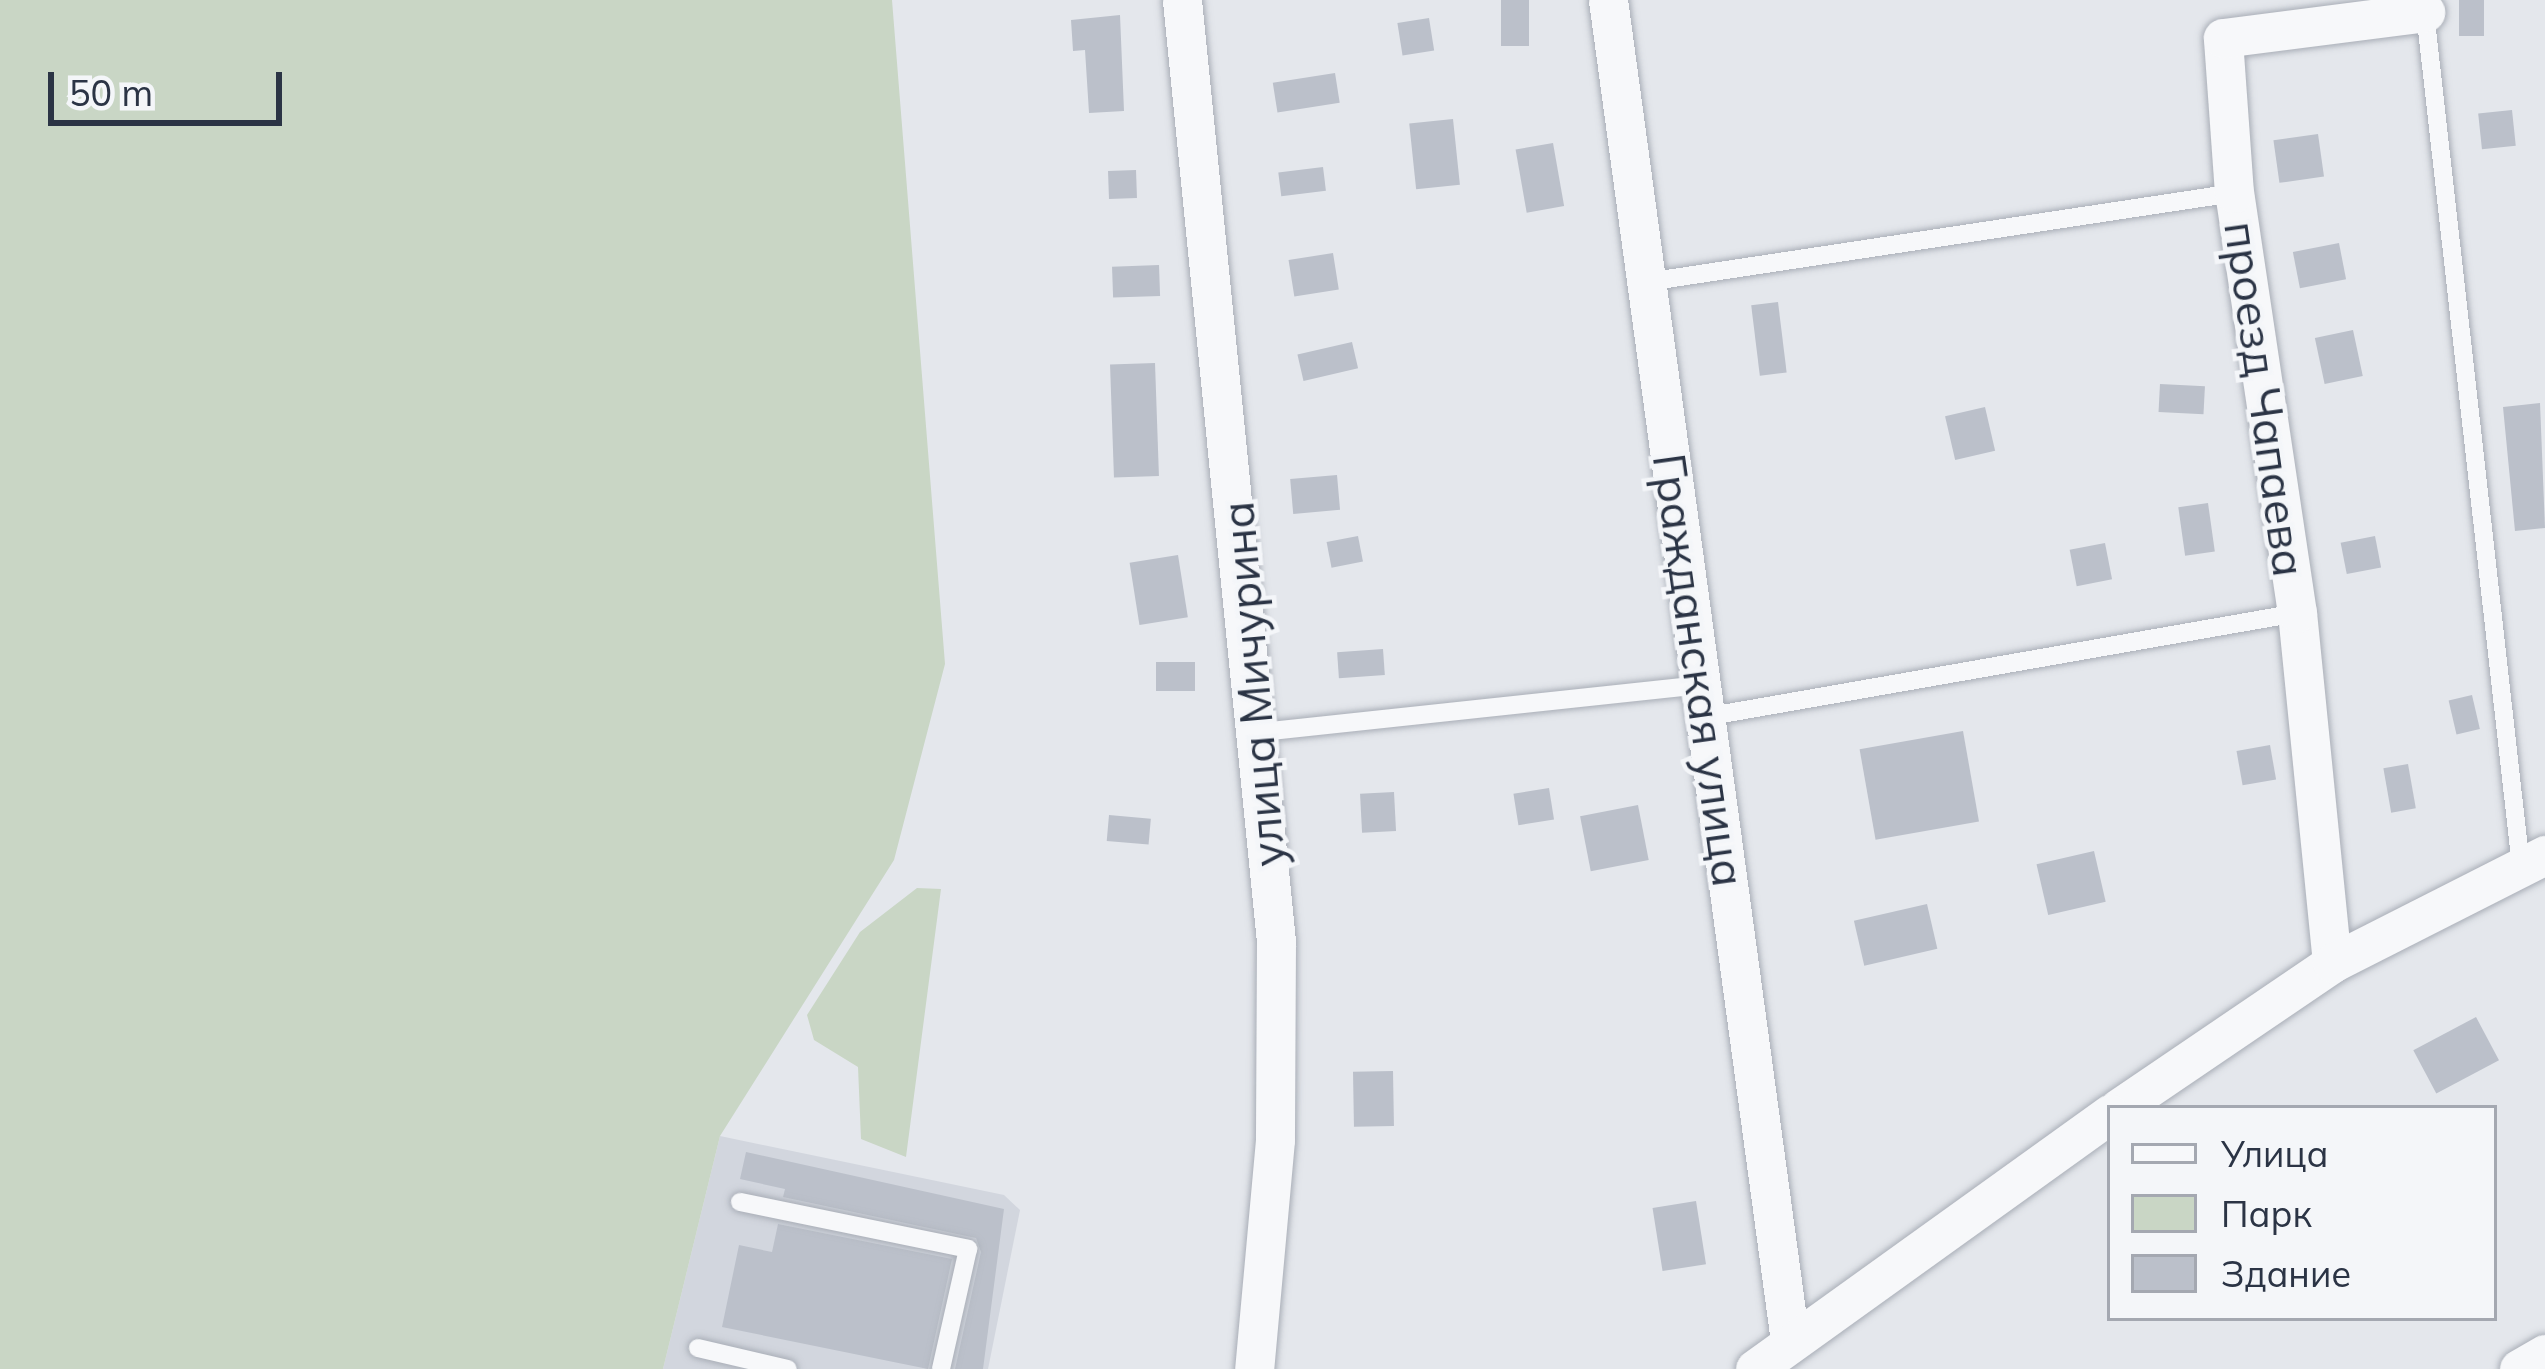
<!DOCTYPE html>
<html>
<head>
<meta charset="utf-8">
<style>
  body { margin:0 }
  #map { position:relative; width:2545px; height:1369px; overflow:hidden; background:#e4e7ec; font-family:Mulish,sans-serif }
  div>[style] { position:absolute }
  .built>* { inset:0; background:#d2d6de }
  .green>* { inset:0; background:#c9d6c5 }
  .building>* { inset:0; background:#bbc0ca; transform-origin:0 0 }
  .roads { filter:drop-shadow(0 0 3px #a9aeb7) drop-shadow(0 0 3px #a9aeb7) }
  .lane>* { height:18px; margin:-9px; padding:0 9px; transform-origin:9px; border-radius:9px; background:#f7f8fa }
  .street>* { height:39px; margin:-19.5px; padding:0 19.5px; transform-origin:19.5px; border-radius:19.5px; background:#f7f8fa }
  span { translate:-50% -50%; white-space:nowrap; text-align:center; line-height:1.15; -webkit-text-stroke:9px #f4f6f9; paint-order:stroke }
  .street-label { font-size:45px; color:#2b3445 }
  .legend { position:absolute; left:2107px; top:1105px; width:390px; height:216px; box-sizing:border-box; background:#f4f6f9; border:3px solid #a4a8b1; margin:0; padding:15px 21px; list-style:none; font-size:36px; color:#2b3445 }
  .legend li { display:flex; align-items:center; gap:24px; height:60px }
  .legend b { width:60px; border:3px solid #a4a8b1 }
  .scale { position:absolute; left:48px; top:72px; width:234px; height:54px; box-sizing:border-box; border:6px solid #2b3445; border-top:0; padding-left:15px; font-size:36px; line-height:42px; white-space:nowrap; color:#2b3445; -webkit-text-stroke:9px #f4f6f9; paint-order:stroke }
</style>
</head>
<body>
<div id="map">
  <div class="built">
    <i style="clip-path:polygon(720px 1136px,1004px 1195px,1020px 1210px,988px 1369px,663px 1369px)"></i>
  </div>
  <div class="green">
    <i style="clip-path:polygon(0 0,892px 0,945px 664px,894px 860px,720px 1136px,663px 1369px,0 1369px)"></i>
    <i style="clip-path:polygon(917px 888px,941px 889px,906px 1157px,861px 1139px,858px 1067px,814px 1040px,807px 1015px,860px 932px)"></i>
  </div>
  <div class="building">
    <i style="left:1501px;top:0;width:28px;height:46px"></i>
    <i style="left:2459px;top:0;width:25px;height:36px"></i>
    <i style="clip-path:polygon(1120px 15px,1124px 111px,1089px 113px,1085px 50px,1073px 51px,1071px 20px)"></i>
    <i style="left:1429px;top:18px;width:33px;height:32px;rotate:81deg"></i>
    <i style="left:1335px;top:73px;width:30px;height:63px;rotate:81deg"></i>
    <i style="left:2512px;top:110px;width:36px;height:34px;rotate:84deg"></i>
    <i style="left:1453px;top:119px;width:66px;height:44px;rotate:84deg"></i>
    <i style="left:2318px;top:134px;width:43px;height:45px;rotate:82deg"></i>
    <i style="left:1553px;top:143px;width:64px;height:38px;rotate:80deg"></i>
    <i style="left:1323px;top:167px;width:24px;height:45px;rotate:83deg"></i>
    <i style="left:1136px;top:170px;width:28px;height:28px;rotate:88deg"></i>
    <i style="left:2339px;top:243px;width:37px;height:47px;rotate:79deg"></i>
    <i style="left:1333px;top:253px;width:37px;height:45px;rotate:81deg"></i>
    <i style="left:1159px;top:265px;width:31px;height:47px;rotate:88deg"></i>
    <i style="left:1778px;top:302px;width:71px;height:27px;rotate:83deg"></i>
    <i style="left:2353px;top:330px;width:47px;height:39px;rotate:78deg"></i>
    <i style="left:1352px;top:342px;width:27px;height:56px;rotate:77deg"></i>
    <i style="left:1155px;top:363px;width:113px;height:45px;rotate:88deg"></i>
    <i style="left:2160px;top:384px;width:45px;height:28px;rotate:3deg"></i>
    <i style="clip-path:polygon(2540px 403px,2545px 528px,2515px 531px,2503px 407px)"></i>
    <i style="left:1985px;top:407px;width:45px;height:41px;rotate:77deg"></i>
    <i style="left:1337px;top:475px;width:35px;height:47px;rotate:85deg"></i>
    <i style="left:2208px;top:503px;width:49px;height:30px;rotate:82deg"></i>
    <i style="left:1358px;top:536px;width:26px;height:32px;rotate:79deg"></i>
    <i style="left:2375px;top:536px;width:32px;height:35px;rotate:79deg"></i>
    <i style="left:2105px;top:543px;width:37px;height:36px;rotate:79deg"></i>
    <i style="left:1178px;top:555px;width:63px;height:49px;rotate:81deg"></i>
    <i style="left:1383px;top:649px;width:26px;height:46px;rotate:86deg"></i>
    <i style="left:1156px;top:662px;width:39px;height:29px"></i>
    <i style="left:2472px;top:695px;width:35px;height:24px;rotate:77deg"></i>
    <i style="left:1963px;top:731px;width:92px;height:105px;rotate:80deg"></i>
    <i style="left:2270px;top:745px;width:35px;height:34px;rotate:80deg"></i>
    <i style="left:2408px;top:764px;width:45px;height:25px;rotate:80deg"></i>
    <i style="left:1549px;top:788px;width:32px;height:36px;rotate:81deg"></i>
    <i style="left:1394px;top:792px;width:39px;height:34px;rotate:87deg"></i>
    <i style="left:1638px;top:805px;width:56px;height:59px;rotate:79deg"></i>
    <i style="left:1109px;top:815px;width:42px;height:26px;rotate:5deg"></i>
    <i style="left:2094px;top:851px;width:52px;height:59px;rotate:77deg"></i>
    <i style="left:1927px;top:904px;width:46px;height:75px;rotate:77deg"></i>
    <i style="left:2476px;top:1017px;width:49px;height:71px;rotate:62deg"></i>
    <i style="left:1393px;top:1071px;width:55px;height:40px;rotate:89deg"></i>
    <i style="clip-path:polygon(746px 1152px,1004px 1209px,983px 1369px,955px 1369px,981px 1252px,976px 1238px,783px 1197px,785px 1189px,740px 1179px)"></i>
    <i style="left:1696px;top:1201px;width:64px;height:44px;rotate:81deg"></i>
    <i style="clip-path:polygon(778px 1224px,952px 1259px,928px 1369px,722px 1327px,739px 1245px,772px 1252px)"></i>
  </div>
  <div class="roads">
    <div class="lane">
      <i style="left:2425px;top:12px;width:860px;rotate:83.59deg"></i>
      <i style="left:1647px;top:282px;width:594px;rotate:-8.62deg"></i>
      <i style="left:1705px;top:717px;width:601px;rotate:-9.96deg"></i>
      <i style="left:1261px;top:732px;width:443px;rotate:-6.1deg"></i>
      <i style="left:740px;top:1202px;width:233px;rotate:11.6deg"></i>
      <i style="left:968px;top:1249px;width:123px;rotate:102.7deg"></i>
      <i style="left:698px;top:1348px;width:92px;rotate:13.1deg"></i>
    </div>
    <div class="street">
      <i style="left:1182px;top:0;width:947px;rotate:84.3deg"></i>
      <i style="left:1276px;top:942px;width:198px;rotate:90.3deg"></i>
      <i style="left:1275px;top:1140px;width:230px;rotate:95.2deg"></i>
      <i style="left:1608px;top:0;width:1352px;rotate:82.27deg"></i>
      <i style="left:2332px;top:963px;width:352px;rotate:-95.7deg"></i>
      <i style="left:2297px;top:613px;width:425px;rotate:-98.5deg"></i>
      <i style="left:2234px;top:193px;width:155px;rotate:-94.1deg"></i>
      <i style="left:2223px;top:38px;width:204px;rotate:-7.3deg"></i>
      <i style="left:2119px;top:1108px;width:258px;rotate:-34.2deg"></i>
      <i style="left:2332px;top:963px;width:239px;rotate:-26.9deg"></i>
      <i style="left:1755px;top:1369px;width:437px;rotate:-35.7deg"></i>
      <i style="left:2519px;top:1369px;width:30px;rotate:-30deg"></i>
    </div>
  </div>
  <div class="street-label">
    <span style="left:2265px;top:399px;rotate:82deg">проезд Чапаева</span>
    <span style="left:1699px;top:670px;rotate:82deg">Гражданская улица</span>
    <span style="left:1253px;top:684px;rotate:-95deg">улица Мичурина</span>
  </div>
  <ul class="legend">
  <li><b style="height:15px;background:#f7f8fa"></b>Улица</li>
  <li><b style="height:33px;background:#c9d6c5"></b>Парк</li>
  <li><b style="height:33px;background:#bbc0ca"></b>Здание</li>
  </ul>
  <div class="scale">50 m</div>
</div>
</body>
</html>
